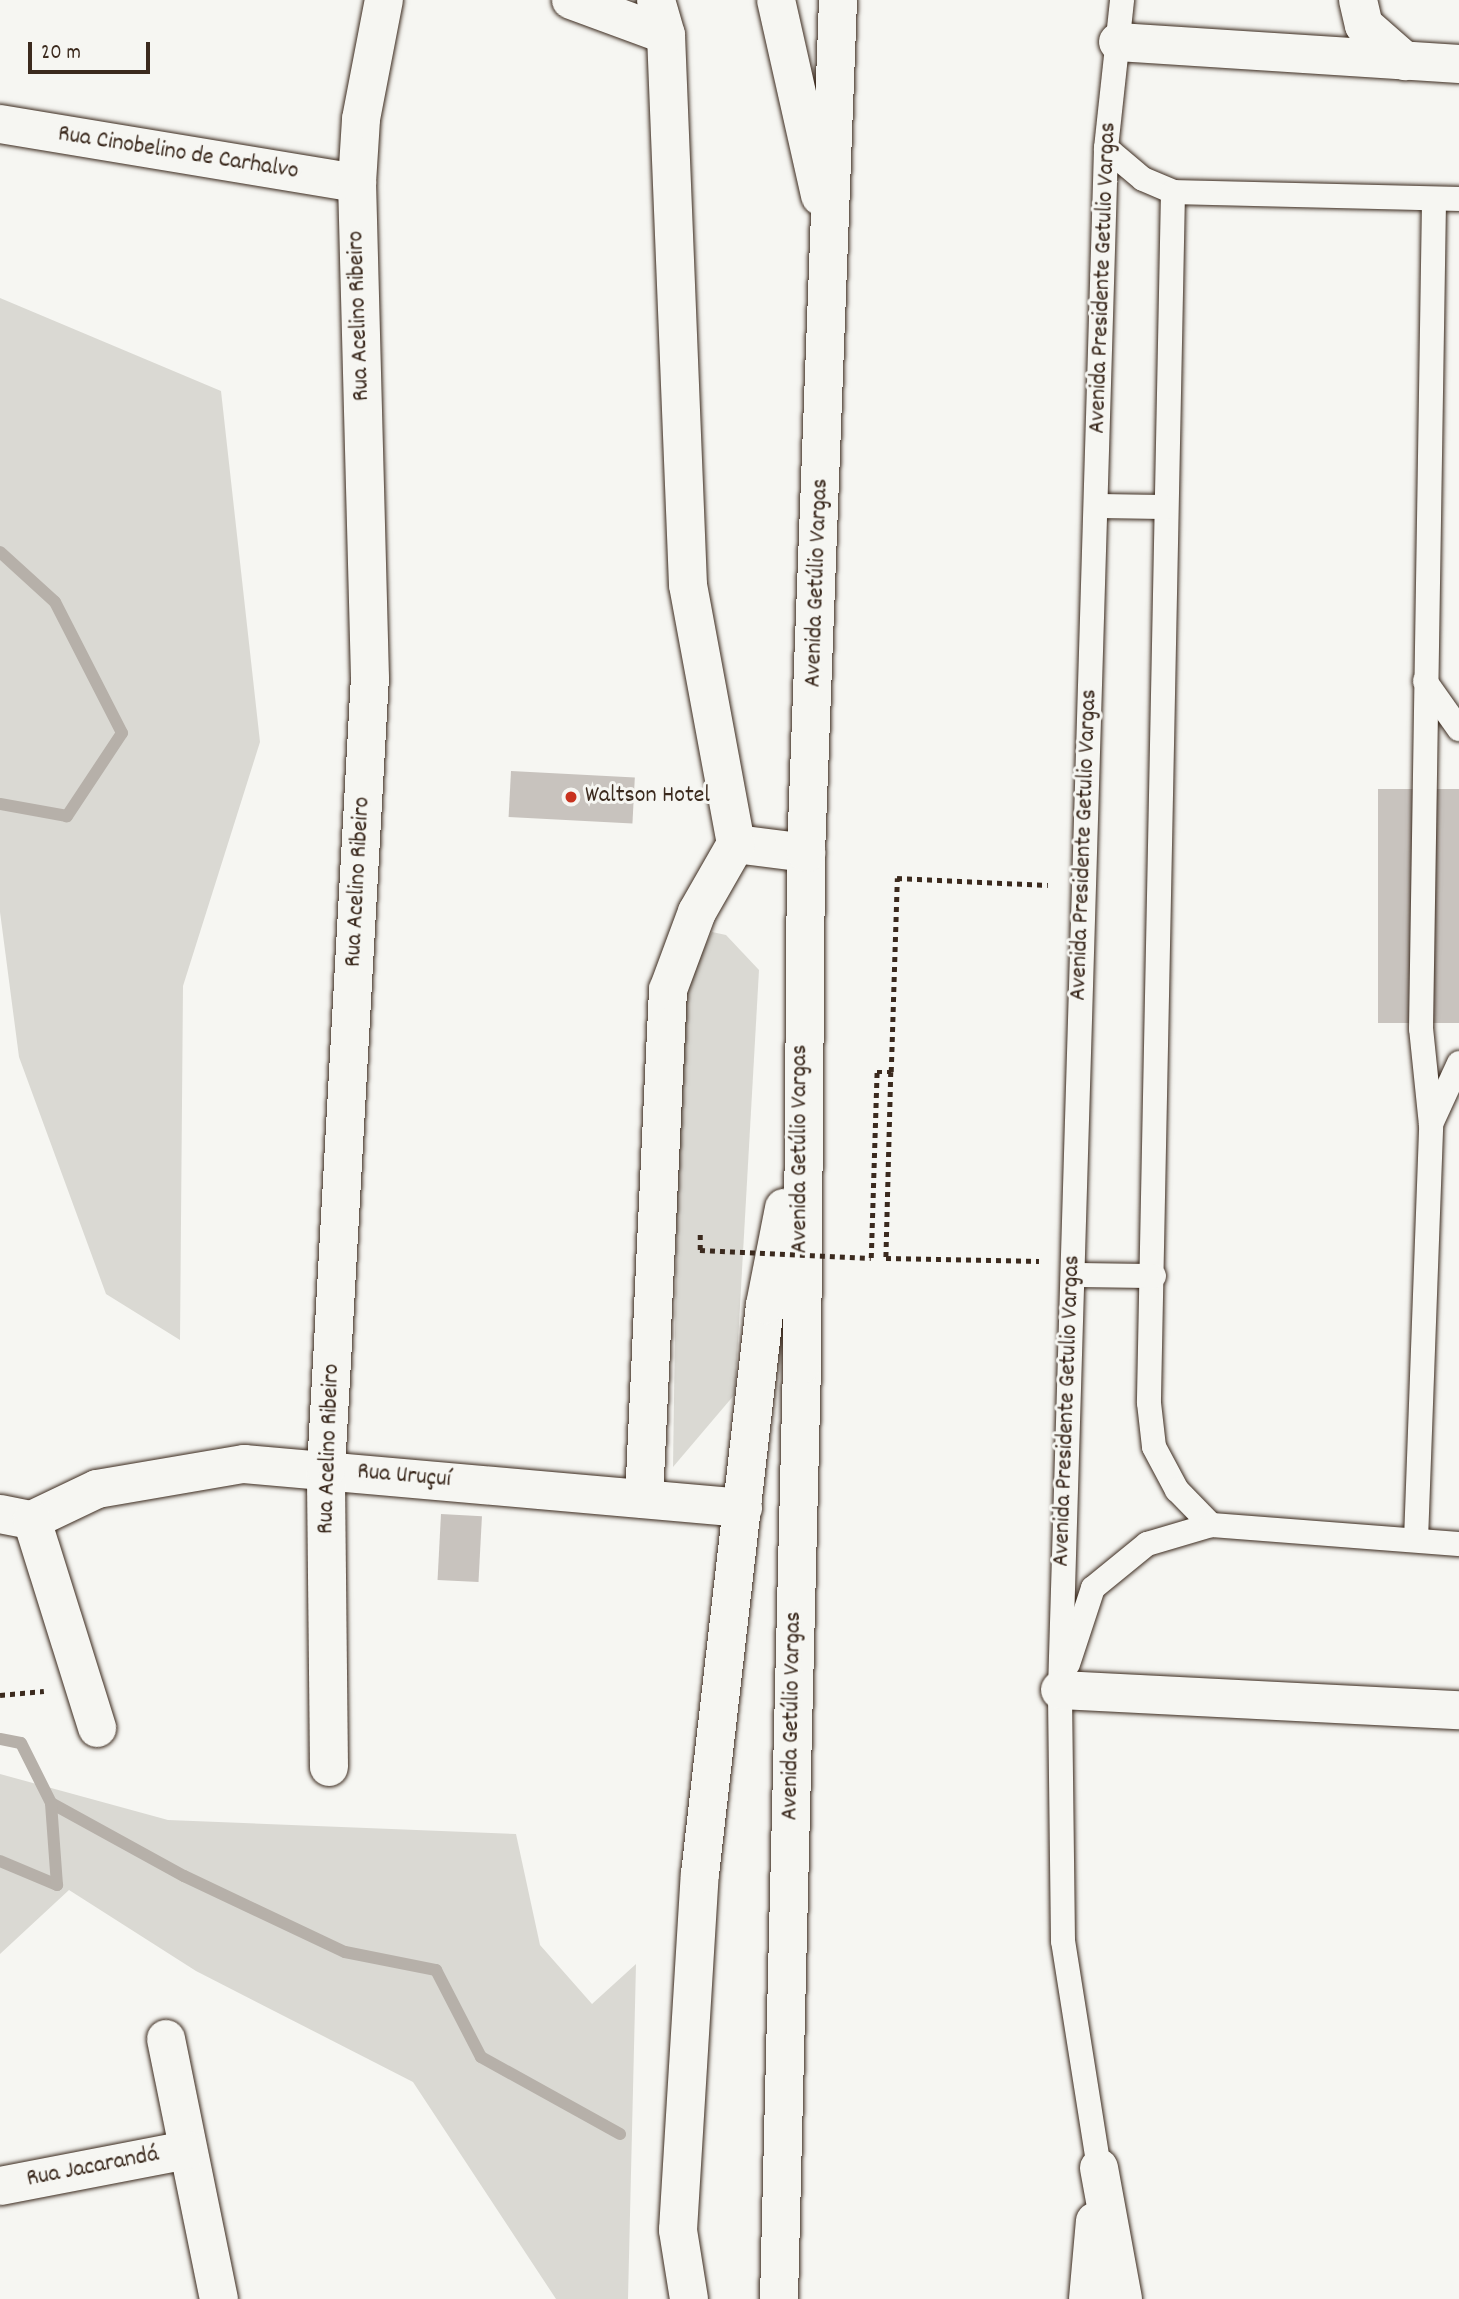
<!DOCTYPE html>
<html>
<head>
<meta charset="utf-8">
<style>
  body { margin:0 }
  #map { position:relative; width:1459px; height:2299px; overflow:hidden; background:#f6f6f2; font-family:Dekko,sans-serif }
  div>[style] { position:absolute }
  .green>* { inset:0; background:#dad9d3 }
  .stream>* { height:12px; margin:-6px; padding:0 6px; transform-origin:6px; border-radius:6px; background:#b6b0a9 }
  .building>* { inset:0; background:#c8c3be; transform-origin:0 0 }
  .path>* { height:4.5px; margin-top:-2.25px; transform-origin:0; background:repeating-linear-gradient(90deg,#3b2a1e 0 5px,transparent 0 10px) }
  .roads { filter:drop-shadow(0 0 2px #3b2a1e) drop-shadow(0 0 2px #3b2a1e) }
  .service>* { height:24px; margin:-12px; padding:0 12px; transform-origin:12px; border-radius:12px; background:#f6f6f2 }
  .minor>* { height:38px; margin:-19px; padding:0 19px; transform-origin:19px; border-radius:19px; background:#f6f6f2 }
  .trunk>* { height:38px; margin:-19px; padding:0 19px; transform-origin:19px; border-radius:19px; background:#f6f6f2 }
  .path-bridge>* { height:4.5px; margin-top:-2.25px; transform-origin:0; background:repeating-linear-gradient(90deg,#3b2a1e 0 5px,transparent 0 10px) }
  .dots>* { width:19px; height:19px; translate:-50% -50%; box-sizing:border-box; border:4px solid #f6f6f2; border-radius:50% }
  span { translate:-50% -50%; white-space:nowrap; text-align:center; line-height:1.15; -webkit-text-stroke:6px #f6f6f2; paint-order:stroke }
  .street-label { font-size:24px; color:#3b2a1e }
  .poi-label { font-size:24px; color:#3b2a1e }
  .left { translate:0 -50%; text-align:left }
  .scale { position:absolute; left:28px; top:42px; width:122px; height:32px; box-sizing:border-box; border:4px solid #3b2a1e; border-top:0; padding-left:9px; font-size:21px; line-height:24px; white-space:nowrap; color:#3b2a1e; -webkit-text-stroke:5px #f6f6f2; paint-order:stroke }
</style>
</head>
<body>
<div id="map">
  <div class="green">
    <i style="clip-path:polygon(0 298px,221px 391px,260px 742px,183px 986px,180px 1340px,106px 1294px,19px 1057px,0 912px)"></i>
    <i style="clip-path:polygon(712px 932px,726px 935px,759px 970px,735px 1394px,673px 1467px,680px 999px)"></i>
    <i style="clip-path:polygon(0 1774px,168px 1820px,516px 1834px,540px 1945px,592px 2004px,636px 1964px,628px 2299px,556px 2299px,413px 2082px,196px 1971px,69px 1890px,0 1954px)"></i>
  </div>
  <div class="stream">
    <i style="left:0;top:552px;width:74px;rotate:42.3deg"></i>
    <i style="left:55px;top:602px;width:147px;rotate:62.9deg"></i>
    <i style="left:122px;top:733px;width:100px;rotate:123.5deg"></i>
    <i style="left:67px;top:816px;width:68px;rotate:-169.8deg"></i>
    <i style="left:0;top:1739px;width:21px;rotate:11deg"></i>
    <i style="left:21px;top:1743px;width:67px;rotate:63.4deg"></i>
    <i style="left:51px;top:1803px;width:152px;rotate:28.8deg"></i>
    <i style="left:184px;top:1876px;width:178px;rotate:25.3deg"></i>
    <i style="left:345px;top:1952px;width:93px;rotate:11.2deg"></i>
    <i style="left:436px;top:1970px;width:98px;rotate:62.7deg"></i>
    <i style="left:481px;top:2057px;width:159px;rotate:29deg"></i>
    <i style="left:0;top:1861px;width:62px;rotate:22.8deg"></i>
    <i style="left:57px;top:1885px;width:82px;rotate:-94.2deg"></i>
  </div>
  <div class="building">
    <i style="left:511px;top:771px;width:124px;height:46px;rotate:3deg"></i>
    <i style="left:1378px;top:789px;width:81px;height:234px"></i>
    <i style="left:441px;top:1514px;width:41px;height:66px;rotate:3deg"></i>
  </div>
  <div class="path">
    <i style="left:891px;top:1072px;width:194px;rotate:-88.2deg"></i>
    <i style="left:897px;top:878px;width:151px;rotate:2.7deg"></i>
    <i style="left:700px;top:1250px;width:17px;rotate:-90deg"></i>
    <i style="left:871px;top:1258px;width:186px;rotate:-88.2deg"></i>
    <i style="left:877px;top:1072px;width:14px"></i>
    <i style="left:891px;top:1072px;width:186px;rotate:91.5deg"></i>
    <i style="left:886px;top:1258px;width:153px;rotate:1.1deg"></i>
    <i style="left:0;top:1695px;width:44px;rotate:-5.2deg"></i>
  </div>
  <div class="roads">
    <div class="service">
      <i style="left:1106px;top:148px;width:48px;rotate:40deg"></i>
      <i style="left:1143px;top:179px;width:33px;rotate:23deg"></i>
      <i style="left:1173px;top:192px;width:286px;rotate:1.4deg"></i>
      <i style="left:1173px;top:192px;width:1211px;rotate:91.14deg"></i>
      <i style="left:1149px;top:1403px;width:44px;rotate:83.5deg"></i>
      <i style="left:1154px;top:1447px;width:49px;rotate:61.9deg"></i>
      <i style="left:1177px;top:1490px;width:49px;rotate:45.8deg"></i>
      <i style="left:1096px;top:506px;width:70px;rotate:0.8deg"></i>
      <i style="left:1425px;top:681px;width:59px;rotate:54.7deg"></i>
      <i style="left:1431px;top:1124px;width:67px;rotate:-65.3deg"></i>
      <i style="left:1073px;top:1275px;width:81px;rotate:0.7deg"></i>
      <i style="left:1416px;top:1540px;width:415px;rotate:-87.9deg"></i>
      <i style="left:1431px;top:1125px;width:97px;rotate:-95.9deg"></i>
      <i style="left:1421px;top:1029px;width:830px;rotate:-89.1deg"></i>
      <i style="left:1068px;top:1664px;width:80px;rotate:-71.8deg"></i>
      <i style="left:1093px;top:1588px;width:70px;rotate:-39.2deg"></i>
      <i style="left:1147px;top:1544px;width:67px;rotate:-16.5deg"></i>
      <i style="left:1211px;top:1525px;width:249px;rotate:4.4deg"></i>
      <i style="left:1099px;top:2168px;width:230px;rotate:-99deg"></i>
      <i style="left:1063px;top:1941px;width:251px;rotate:-90.7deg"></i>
      <i style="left:1060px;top:1690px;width:1543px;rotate:-88.29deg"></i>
      <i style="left:1106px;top:148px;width:149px;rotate:-83.8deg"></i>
    </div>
    <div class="minor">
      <i style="left:571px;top:0;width:101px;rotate:20.2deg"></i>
      <i style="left:1358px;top:0;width:26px;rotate:77deg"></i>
      <i style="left:1364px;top:25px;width:55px;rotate:41.3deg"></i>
      <i style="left:1118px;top:42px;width:342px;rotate:3.7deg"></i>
      <i style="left:0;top:124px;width:362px;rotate:9.4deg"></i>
      <i style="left:736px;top:844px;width:71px;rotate:7.3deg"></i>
      <i style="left:644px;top:1499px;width:510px;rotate:-87.3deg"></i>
      <i style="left:668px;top:990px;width:83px;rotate:-69.6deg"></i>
      <i style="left:697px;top:912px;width:78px;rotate:-60.2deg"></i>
      <i style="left:736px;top:844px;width:263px;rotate:-100.5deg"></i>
      <i style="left:688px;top:585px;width:550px;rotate:-92.29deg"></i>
      <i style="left:666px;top:35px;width:36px;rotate:-106deg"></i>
      <i style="left:0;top:1514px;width:33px;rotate:11deg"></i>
      <i style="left:32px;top:1520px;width:72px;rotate:-25.5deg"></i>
      <i style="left:97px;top:1489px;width:149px;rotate:-9.7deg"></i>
      <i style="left:244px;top:1464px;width:501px;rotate:5.04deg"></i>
      <i style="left:32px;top:1520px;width:218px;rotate:72.6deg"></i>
      <i style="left:1060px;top:1690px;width:400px;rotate:2.9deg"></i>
      <i style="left:329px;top:1767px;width:298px;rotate:-90.6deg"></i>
      <i style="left:326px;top:1469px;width:792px;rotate:-86.82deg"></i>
      <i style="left:370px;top:678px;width:495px;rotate:-91.5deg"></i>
      <i style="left:357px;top:183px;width:64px;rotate:-86.4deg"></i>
      <i style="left:361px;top:119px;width:121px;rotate:-79.1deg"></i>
      <i style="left:166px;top:2039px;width:265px;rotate:78.5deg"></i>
      <i style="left:0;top:2186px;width:190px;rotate:-10.9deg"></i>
    </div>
    <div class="trunk">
      <i style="left:776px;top:0;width:201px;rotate:77.3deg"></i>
      <i style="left:1099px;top:2168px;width:133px;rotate:79.6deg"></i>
      <i style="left:689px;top:2299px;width:70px;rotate:-99.1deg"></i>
      <i style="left:678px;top:2230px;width:357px;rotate:-86.5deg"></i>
      <i style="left:700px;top:1874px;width:573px;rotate:-83.48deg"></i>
      <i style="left:765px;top:1305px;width:99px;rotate:-78.9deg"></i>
      <i style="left:779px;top:2299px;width:935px;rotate:-88.59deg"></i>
      <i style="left:802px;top:1364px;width:511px;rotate:-89.55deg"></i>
      <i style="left:806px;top:853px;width:854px;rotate:-87.85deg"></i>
      <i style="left:1088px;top:2299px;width:78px;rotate:-84.9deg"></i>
    </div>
  </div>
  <div class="path-bridge">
    <i style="left:700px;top:1250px;width:171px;rotate:2.7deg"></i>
  </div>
  <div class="dots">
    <i style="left:571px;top:797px;background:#c8321e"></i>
  </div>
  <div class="street-label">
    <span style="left:178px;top:154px;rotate:9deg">Rua Cinobelino de Carhalvo</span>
    <span style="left:1104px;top:278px;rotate:-88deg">Avenida Presidente Getulio Vargas</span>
    <span style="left:360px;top:316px;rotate:-92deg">Rua Acelino Ribeiro</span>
    <span style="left:818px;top:583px;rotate:-88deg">Avenida Getúlio Vargas</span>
    <span style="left:1085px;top:845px;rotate:-88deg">Avenida Presidente Getulio Vargas</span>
    <span style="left:359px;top:882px;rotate:-87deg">Rua Acelino Ribeiro</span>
    <span style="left:801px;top:1149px;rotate:-90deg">Avenida Getúlio Vargas</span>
    <span style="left:1068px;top:1411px;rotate:-88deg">Avenida Presidente Getulio Vargas</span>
    <span style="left:330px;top:1449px;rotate:-88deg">Rua Acelino Ribeiro</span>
    <span style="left:404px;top:1477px;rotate:5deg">Rua Uruçuí</span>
    <span style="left:793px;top:1716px;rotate:-89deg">Avenida Getúlio Vargas</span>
    <span style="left:93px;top:2168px;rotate:-11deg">Rua Jacarandá</span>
  </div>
  <div class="poi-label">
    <span class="left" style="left:585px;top:797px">Waltson Hotel</span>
  </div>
  <div class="scale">20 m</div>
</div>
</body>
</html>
